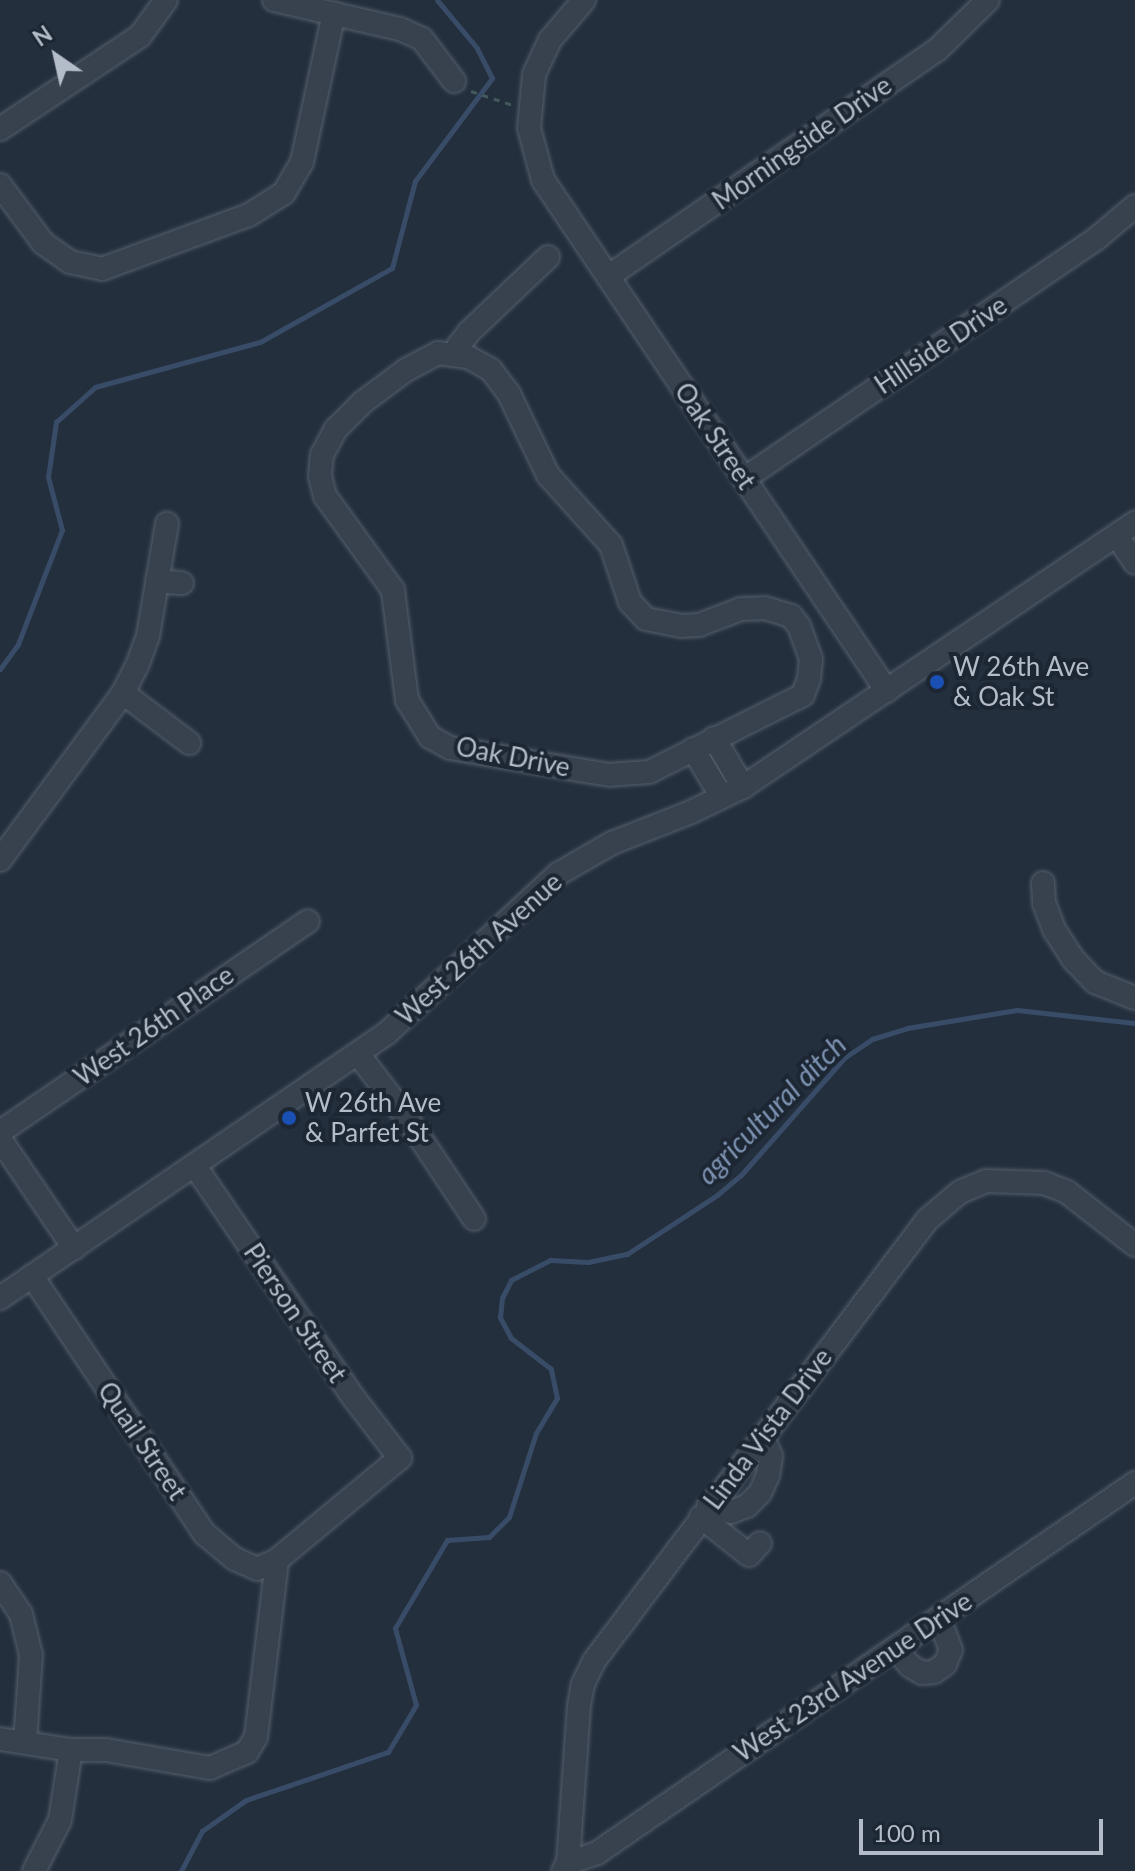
<!DOCTYPE html>
<html>
<head>
<meta charset="utf-8">
<style>
  body { margin:0 }
  #map { position:relative; width:1135px; height:1871px; overflow:hidden; background:#242f3e; font-family:Lato,sans-serif }
  div>[style] { position:absolute }
  .stream>* { height:5px; margin:-2.5px; padding:0 2.5px; transform-origin:2.5px; border-radius:2.5px; background:#394c67 }
  .path>* { height:3px; margin-top:-1.5px; transform-origin:0; background:repeating-linear-gradient(90deg,#44595c 0 6px,transparent 0 12px) }
  .roads { filter:drop-shadow(0 0 2px #565f6c) drop-shadow(0 0 2px #565f6c) }
  .minor>* { height:22px; margin:-11px; padding:0 11px; transform-origin:11px; border-radius:11px; background:#38414e }
  .dots>* { width:22px; height:22px; translate:-50% -50%; box-sizing:border-box; border:4px solid #1d2633; border-radius:50% }
  span { translate:-50% -50%; white-space:nowrap; text-align:center; line-height:1.15; -webkit-text-stroke:8px #1d2633; paint-order:stroke }
  .street-label { font-size:26px; color:#b4bcc9 }
  .poi-label { font-size:26px; color:#b4bcc9 }
  .left { translate:0 -50%; text-align:left }
  .water-label { font-size:28px; color:#7c92b1; font-style:italic }
  .north { position:absolute; left:16px; top:16px; width:80px; height:80px; -webkit-text-stroke:6px #1d2633; paint-order:stroke; rotate:326deg; font-size:22px; font-weight:700; line-height:32px; text-align:center; color:#b4bcc9 }
  .north::after { content:''; display:block; margin:auto; width:28px; height:36px; background:#b4bcc9; clip-path:polygon(50% 0,100% 100%,50% 72%,0 100%) }
  .scale { position:absolute; left:859px; top:1819px; width:244px; height:36px; box-sizing:border-box; border:4px solid #b4bcc9; border-top:0; padding-left:10px; font-size:24px; line-height:28px; white-space:nowrap; color:#b4bcc9; -webkit-text-stroke:6px #1d2633; paint-order:stroke }
</style>
</head>
<body>
<div id="map">
  <div class="stream">
    <i style="left:0;top:669px;width:31px;rotate:-54deg"></i>
    <i style="left:18px;top:644px;width:122px;rotate:-68.9deg"></i>
    <i style="left:62px;top:530px;width:55px;rotate:-104.8deg"></i>
    <i style="left:48px;top:477px;width:56px;rotate:-81.7deg"></i>
    <i style="left:56px;top:422px;width:52px;rotate:-41.9deg"></i>
    <i style="left:95px;top:387px;width:171px;rotate:-15.3deg"></i>
    <i style="left:260px;top:342px;width:151px;rotate:-29.3deg"></i>
    <i style="left:392px;top:268px;width:90px;rotate:-75.2deg"></i>
    <i style="left:415px;top:181px;width:129px;rotate:-53.2deg"></i>
    <i style="left:492px;top:78px;width:34px;rotate:-117deg"></i>
    <i style="left:477px;top:48px;width:62px;rotate:-129.8deg"></i>
    <i style="left:181px;top:1871px;width:45px;rotate:-62.3deg"></i>
    <i style="left:202px;top:1831px;width:54px;rotate:-35.2deg"></i>
    <i style="left:246px;top:1800px;width:150px;rotate:-18.7deg"></i>
    <i style="left:388px;top:1752px;width:55px;rotate:-59.2deg"></i>
    <i style="left:416px;top:1705px;width:80px;rotate:-105.3deg"></i>
    <i style="left:395px;top:1628px;width:102px;rotate:-59.4deg"></i>
    <i style="left:447px;top:1540px;width:42px;rotate:-4.1deg"></i>
    <i style="left:489px;top:1537px;width:28px;rotate:-45deg"></i>
    <i style="left:509px;top:1517px;width:88px;rotate:-72.2deg"></i>
    <i style="left:536px;top:1433px;width:41px;rotate:-59deg"></i>
    <i style="left:557px;top:1398px;width:30px;rotate:-102deg"></i>
    <i style="left:551px;top:1369px;width:51px;rotate:-142.2deg"></i>
    <i style="left:511px;top:1338px;width:24px;rotate:-118deg"></i>
    <i style="left:500px;top:1317px;width:19px;rotate:-84deg"></i>
    <i style="left:502px;top:1298px;width:20px;rotate:-63deg"></i>
    <i style="left:511px;top:1280px;width:44px;rotate:-27.1deg"></i>
    <i style="left:550px;top:1260px;width:38px;rotate:3deg"></i>
    <i style="left:588px;top:1262px;width:40px;rotate:-12deg"></i>
    <i style="left:627px;top:1254px;width:108px;rotate:-33.2deg"></i>
    <i style="left:717px;top:1195px;width:31px;rotate:-40deg"></i>
    <i style="left:741px;top:1175px;width:156px;rotate:-48.6deg"></i>
    <i style="left:844px;top:1058px;width:34px;rotate:-34deg"></i>
    <i style="left:872px;top:1039px;width:37px;rotate:-17deg"></i>
    <i style="left:907px;top:1028px;width:111px;rotate:-9.3deg"></i>
    <i style="left:1017px;top:1010px;width:119px;rotate:6.3deg"></i>
  </div>
  <div class="path">
    <i style="left:471px;top:91px;width:44px;rotate:18.4deg"></i>
  </div>
  <div class="roads">
    <div class="minor">
      <i style="left:274px;top:0;width:129px;rotate:13deg"></i>
      <i style="left:400px;top:29px;width:24px;rotate:24deg"></i>
      <i style="left:422px;top:39px;width:53px;rotate:52.7deg"></i>
      <i style="left:584px;top:0;width:52px;rotate:130.4deg"></i>
      <i style="left:550px;top:40px;width:38px;rotate:115deg"></i>
      <i style="left:534px;top:75px;width:53px;rotate:95.4deg"></i>
      <i style="left:529px;top:128px;width:54px;rotate:74.9deg"></i>
      <i style="left:543px;top:180px;width:616px;rotate:56.05deg"></i>
      <i style="left:0;top:129px;width:168px;rotate:-33.6deg"></i>
      <i style="left:140px;top:36px;width:44px;rotate:-54.2deg"></i>
      <i style="left:0;top:185px;width:72px;rotate:53.4deg"></i>
      <i style="left:43px;top:243px;width:33px;rotate:35deg"></i>
      <i style="left:70px;top:262px;width:33px;rotate:12deg"></i>
      <i style="left:102px;top:269px;width:157px;rotate:-20.2deg"></i>
      <i style="left:249px;top:215px;width:41px;rotate:-32.2deg"></i>
      <i style="left:284px;top:193px;width:36px;rotate:-60deg"></i>
      <i style="left:302px;top:162px;width:152px;rotate:-77.9deg"></i>
      <i style="left:609px;top:276px;width:398px;rotate:-34.6deg"></i>
      <i style="left:937px;top:50px;width:71px;rotate:-44.4deg"></i>
      <i style="left:438px;top:353px;width:30px;rotate:8deg"></i>
      <i style="left:468px;top:357px;width:26px;rotate:29deg"></i>
      <i style="left:491px;top:370px;width:30px;rotate:53deg"></i>
      <i style="left:509px;top:394px;width:90px;rotate:64.3deg"></i>
      <i style="left:548px;top:475px;width:94px;rotate:48deg"></i>
      <i style="left:611px;top:545px;width:60px;rotate:71.6deg"></i>
      <i style="left:630px;top:602px;width:23px;rotate:47deg"></i>
      <i style="left:646px;top:619px;width:36px;rotate:11deg"></i>
      <i style="left:681px;top:626px;width:18px;rotate:-3deg"></i>
      <i style="left:699px;top:625px;width:45px;rotate:-20.9deg"></i>
      <i style="left:741px;top:609px;width:24px;rotate:-2deg"></i>
      <i style="left:765px;top:608px;width:27px;rotate:17deg"></i>
      <i style="left:791px;top:616px;width:13px;rotate:51deg"></i>
      <i style="left:799px;top:626px;width:35px;rotate:70deg"></i>
      <i style="left:811px;top:659px;width:20px;rotate:96deg"></i>
      <i style="left:809px;top:679px;width:17px;rotate:111deg"></i>
      <i style="left:803px;top:695px;width:172px;rotate:153.4deg"></i>
      <i style="left:649px;top:772px;width:39px;rotate:176deg"></i>
      <i style="left:610px;top:775px;width:31px;rotate:-171deg"></i>
      <i style="left:579px;top:770px;width:131px;rotate:-170.3deg"></i>
      <i style="left:450px;top:748px;width:23px;rotate:-151deg"></i>
      <i style="left:430px;top:737px;width:44px;rotate:-121.9deg"></i>
      <i style="left:407px;top:700px;width:111px;rotate:-97.3deg"></i>
      <i style="left:393px;top:590px;width:116px;rotate:-125.9deg"></i>
      <i style="left:325px;top:496px;width:21px;rotate:-104deg"></i>
      <i style="left:320px;top:476px;width:21px;rotate:-85deg"></i>
      <i style="left:322px;top:455px;width:30px;rotate:-62deg"></i>
      <i style="left:336px;top:429px;width:38px;rotate:-45deg"></i>
      <i style="left:363px;top:402px;width:54px;rotate:-36.7deg"></i>
      <i style="left:406px;top:370px;width:36px;rotate:-28deg"></i>
      <i style="left:458px;top:356px;width:11px;rotate:-85deg"></i>
      <i style="left:459px;top:345px;width:16px;rotate:-52deg"></i>
      <i style="left:469px;top:332px;width:109px;rotate:-43.5deg"></i>
      <i style="left:744px;top:479px;width:426px;rotate:-34.3deg"></i>
      <i style="left:1096px;top:239px;width:51px;rotate:-40.2deg"></i>
      <i style="left:1117px;top:536px;width:32px;rotate:56deg"></i>
      <i style="left:157px;top:581px;width:25px;rotate:5deg"></i>
      <i style="left:123px;top:693px;width:83px;rotate:37.1deg"></i>
      <i style="left:714px;top:738px;width:57px;rotate:59.4deg"></i>
      <i style="left:693px;top:749px;width:56px;rotate:58.9deg"></i>
      <i style="left:0;top:860px;width:207px;rotate:-53.6deg"></i>
      <i style="left:123px;top:693px;width:30px;rotate:-63deg"></i>
      <i style="left:137px;top:666px;width:32px;rotate:-70deg"></i>
      <i style="left:148px;top:636px;width:114px;rotate:-80.4deg"></i>
      <i style="left:1043px;top:883px;width:20px;rotate:87deg"></i>
      <i style="left:1044px;top:903px;width:30px;rotate:69deg"></i>
      <i style="left:1055px;top:931px;width:33px;rotate:57deg"></i>
      <i style="left:1073px;top:959px;width:32px;rotate:46deg"></i>
      <i style="left:1095px;top:982px;width:43px;rotate:21.8deg"></i>
      <i style="left:358px;top:1054px;width:81px;rotate:52.6deg"></i>
      <i style="left:407px;top:1118px;width:121px;rotate:56.4deg"></i>
      <i style="left:0;top:1132px;width:373px;rotate:-34.4deg"></i>
      <i style="left:0;top:1139px;width:132px;rotate:55.8deg"></i>
      <i style="left:32px;top:1276px;width:311px;rotate:56.2deg"></i>
      <i style="left:205px;top:1534px;width:39px;rotate:40deg"></i>
      <i style="left:235px;top:1559px;width:24px;rotate:24deg"></i>
      <i style="left:257px;top:1569px;width:22px;rotate:-24deg"></i>
      <i style="left:0;top:1298px;width:469px;rotate:-34.4deg"></i>
      <i style="left:387px;top:1033px;width:233px;rotate:-42.9deg"></i>
      <i style="left:558px;top:874px;width:62px;rotate:-29.9deg"></i>
      <i style="left:612px;top:843px;width:85px;rotate:-21.4deg"></i>
      <i style="left:691px;top:812px;width:58px;rotate:-25.7deg"></i>
      <i style="left:743px;top:787px;width:473px;rotate:-34deg"></i>
      <i style="left:708px;top:1507px;width:24px;rotate:12deg"></i>
      <i style="left:731px;top:1512px;width:17px;rotate:-21deg"></i>
      <i style="left:747px;top:1506px;width:18px;rotate:-45deg"></i>
      <i style="left:760px;top:1493px;width:20px;rotate:-66deg"></i>
      <i style="left:768px;top:1475px;width:19px;rotate:-81deg"></i>
      <i style="left:771px;top:1456px;width:22px;rotate:-114deg"></i>
      <i style="left:701px;top:1517px;width:61px;rotate:38.4deg"></i>
      <i style="left:749px;top:1555px;width:16px;rotate:-47deg"></i>
      <i style="left:0;top:1583px;width:37px;rotate:56deg"></i>
      <i style="left:21px;top:1614px;width:42px;rotate:76.3deg"></i>
      <i style="left:31px;top:1655px;width:87px;rotate:93.9deg"></i>
      <i style="left:895px;top:1648px;width:23px;rotate:50deg"></i>
      <i style="left:910px;top:1666px;width:14px;rotate:30deg"></i>
      <i style="left:922px;top:1673px;width:12px;rotate:-5deg"></i>
      <i style="left:934px;top:1672px;width:14px;rotate:-36deg"></i>
      <i style="left:945px;top:1664px;width:15px;rotate:-67deg"></i>
      <i style="left:951px;top:1650px;width:33px;rotate:-111deg"></i>
      <i style="left:0;top:1739px;width:72px;rotate:8.8deg"></i>
      <i style="left:568px;top:1863px;width:31px;rotate:-19deg"></i>
      <i style="left:597px;top:1853px;width:653px;rotate:-34.52deg"></i>
      <i style="left:34px;top:1871px;width:57px;rotate:-63deg"></i>
      <i style="left:60px;top:1820px;width:71px;rotate:-81.1deg"></i>
      <i style="left:71px;top:1750px;width:35px"></i>
      <i style="left:106px;top:1750px;width:106px;rotate:9.8deg"></i>
      <i style="left:210px;top:1768px;width:40px;rotate:-23.4deg"></i>
      <i style="left:247px;top:1752px;width:17px;rotate:-59deg"></i>
      <i style="left:256px;top:1737px;width:178px;rotate:-83.2deg"></i>
      <i style="left:277px;top:1560px;width:160px;rotate:-39.7deg"></i>
      <i style="left:400px;top:1458px;width:77px;rotate:-127.6deg"></i>
      <i style="left:353px;top:1397px;width:280px;rotate:-124.4deg"></i>
      <i style="left:563px;top:1871px;width:9px;rotate:-58deg"></i>
      <i style="left:568px;top:1863px;width:157px;rotate:-86deg"></i>
      <i style="left:579px;top:1706px;width:22px;rotate:-80deg"></i>
      <i style="left:583px;top:1684px;width:25px;rotate:-64deg"></i>
      <i style="left:594px;top:1661px;width:553px;rotate:-52.94deg"></i>
      <i style="left:927px;top:1220px;width:43px;rotate:-40.3deg"></i>
      <i style="left:960px;top:1192px;width:28px;rotate:-23deg"></i>
      <i style="left:986px;top:1181px;width:58px;rotate:2deg"></i>
      <i style="left:1044px;top:1183px;width:25px;rotate:21deg"></i>
      <i style="left:1067px;top:1192px;width:86px;rotate:37.9deg"></i>
    </div>
  </div>
  <div class="dots">
    <i style="left:937px;top:682px;background:#1a4fb4"></i>
    <i style="left:289px;top:1118px;background:#1a4fb4"></i>
  </div>
  <div class="street-label">
    <span style="left:802px;top:143px;rotate:-35deg">Morningside Drive</span>
    <span style="left:941px;top:345px;rotate:-34deg">Hillside Drive</span>
    <span style="left:715px;top:436px;rotate:56deg">Oak Street</span>
    <span style="left:513px;top:757px;rotate:11deg">Oak Drive</span>
    <span style="left:479px;top:949px;rotate:-42deg">West 26th Avenue</span>
    <span style="left:154px;top:1026px;rotate:-35deg">West 26th Place</span>
    <span style="left:295px;top:1313px;rotate:56deg">Pierson Street</span>
    <span style="left:768px;top:1429px;rotate:-53deg">Linda Vista Drive</span>
    <span style="left:142px;top:1441px;rotate:56deg">Quail Street</span>
    <span style="left:853px;top:1677px;rotate:-34deg">West 23rd Avenue Drive</span>
  </div>
  <div class="poi-label">
    <span class="left" style="left:953px;top:682px">W 26th Ave<br>&amp; Oak St</span>
    <span class="left" style="left:305px;top:1118px">W 26th Ave<br>&amp; Parfet St</span>
  </div>
  <div class="water-label">
    <span style="left:771px;top:1109px;rotate:-45deg">agricultural ditch</span>
  </div>
  <div class="north">N</div>
  <div class="scale">100 m</div>
</div>
</body>
</html>
